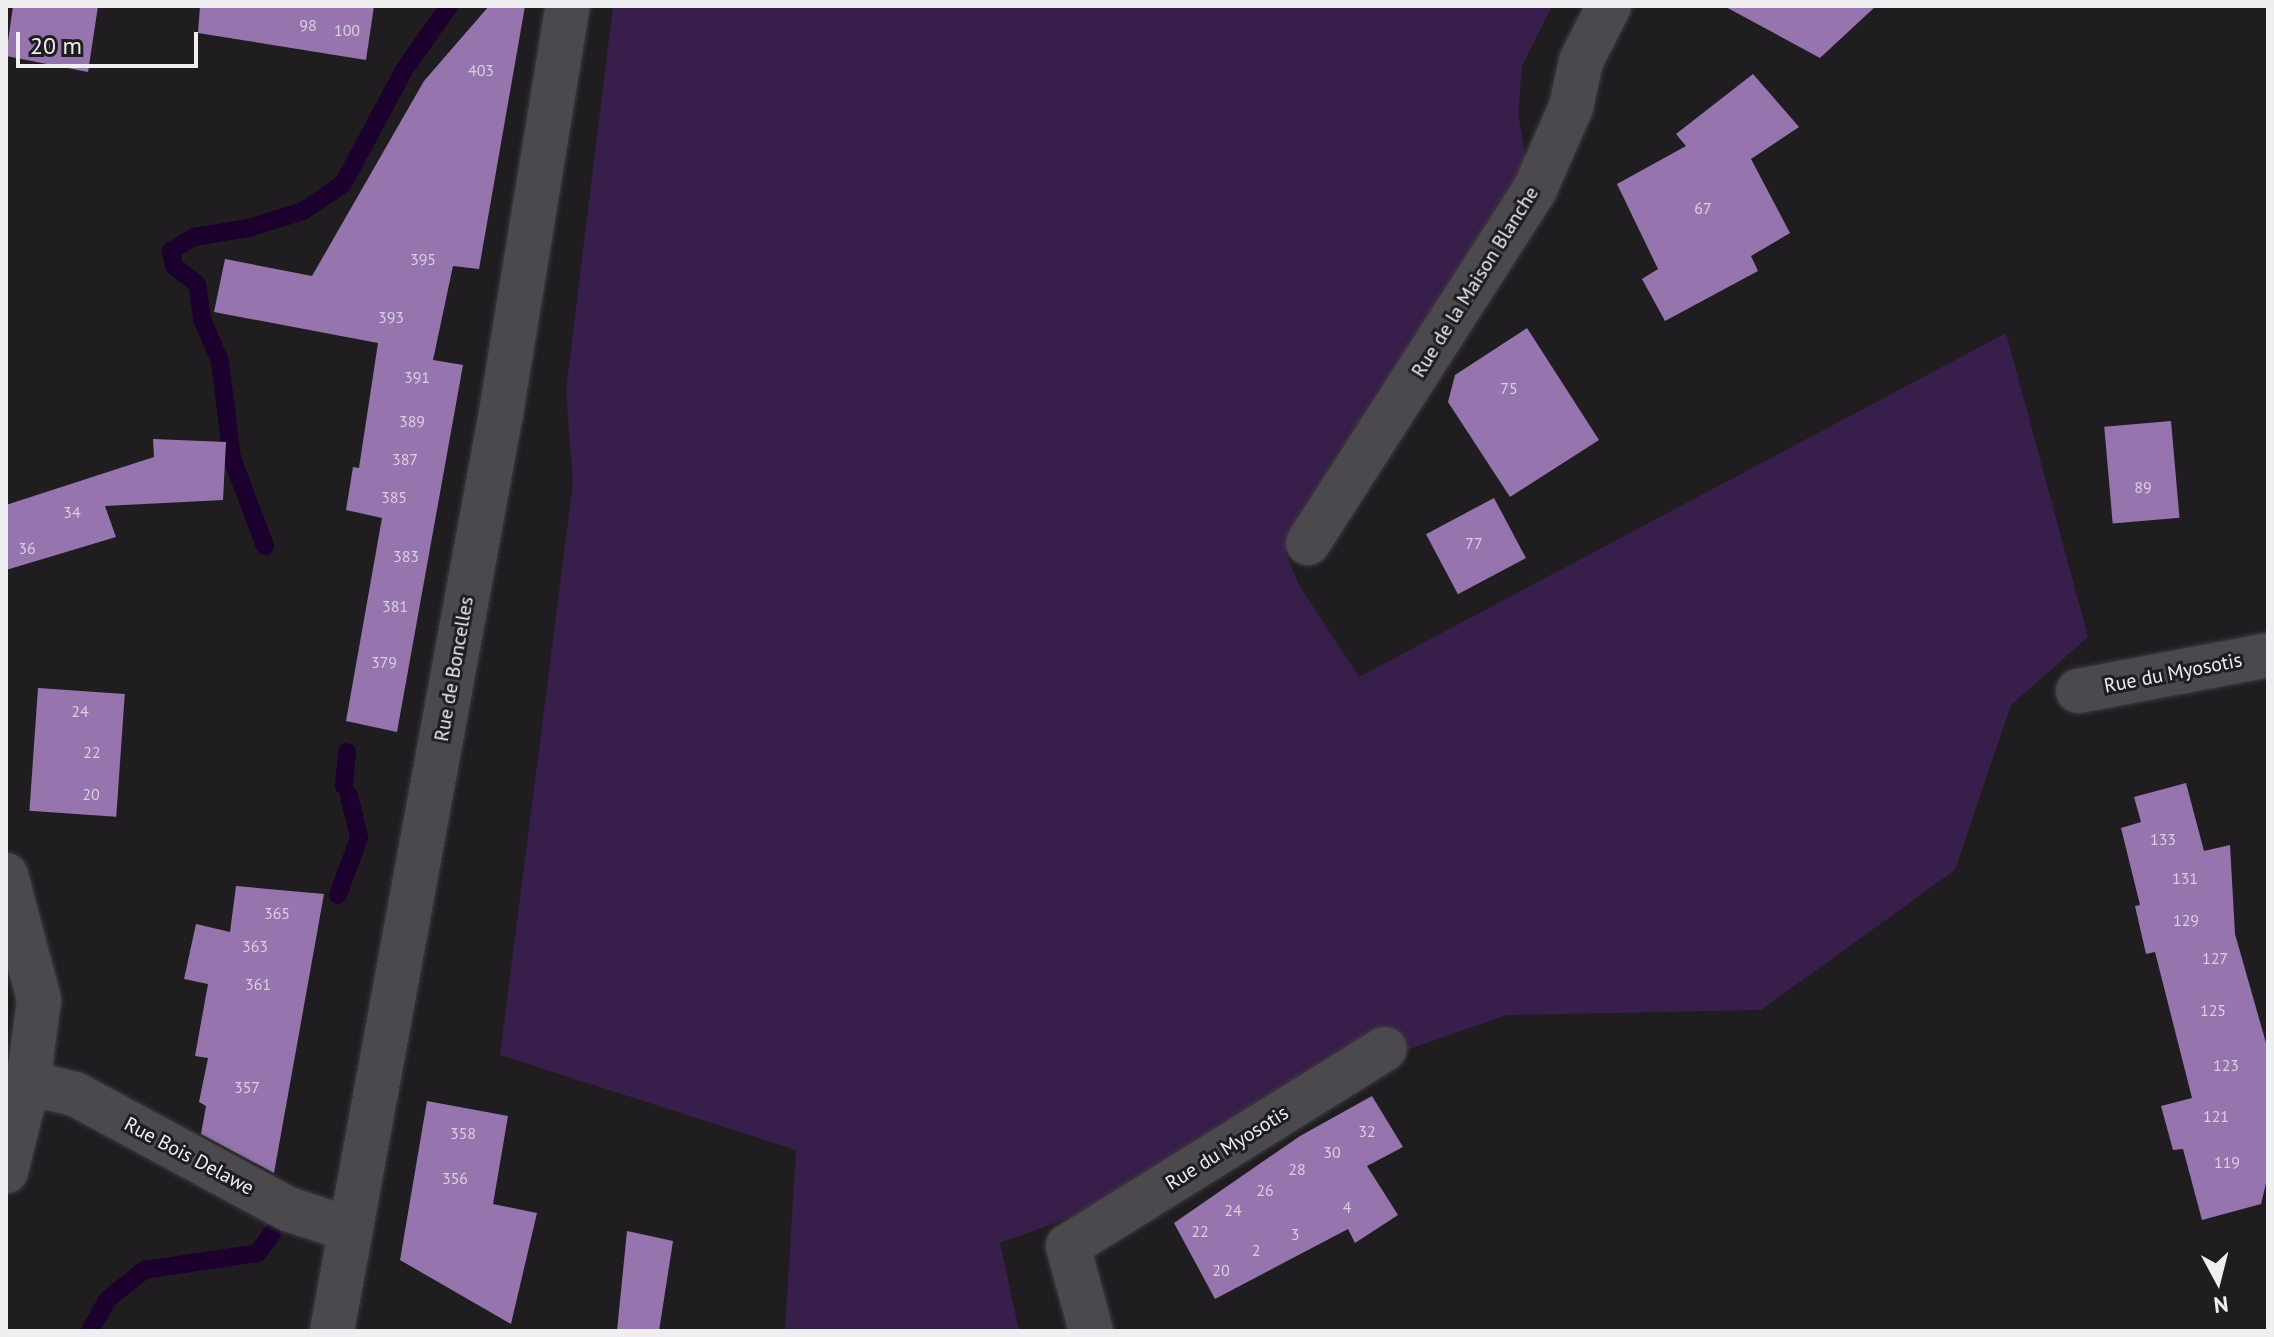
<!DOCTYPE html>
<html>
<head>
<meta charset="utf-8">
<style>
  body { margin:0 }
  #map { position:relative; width:2274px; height:1337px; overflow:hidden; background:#201d21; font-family:"PT Sans",sans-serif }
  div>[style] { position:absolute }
  .green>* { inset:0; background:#381e4a }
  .stream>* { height:18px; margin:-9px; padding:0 9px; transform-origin:9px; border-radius:9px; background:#1c002d }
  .building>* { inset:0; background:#9675af; transform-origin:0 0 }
  .roads { filter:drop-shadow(0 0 2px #3c3b3e) drop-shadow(0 0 2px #3c3b3e) }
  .street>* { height:44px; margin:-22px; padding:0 22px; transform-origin:22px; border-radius:22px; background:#4c494e }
  .secondary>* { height:44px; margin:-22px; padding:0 22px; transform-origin:22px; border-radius:22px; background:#4c494e }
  span { translate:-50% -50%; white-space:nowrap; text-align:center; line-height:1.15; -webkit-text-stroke:6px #201d21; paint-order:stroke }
  .number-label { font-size:16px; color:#d9d0e0 }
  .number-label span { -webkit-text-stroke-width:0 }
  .street-label { font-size:20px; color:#efeef1 }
  .frame { position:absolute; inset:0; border:8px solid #efeef1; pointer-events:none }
  .north { position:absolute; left:2178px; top:1241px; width:80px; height:80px; -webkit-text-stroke:6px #201d21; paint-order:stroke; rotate:173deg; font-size:22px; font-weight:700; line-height:32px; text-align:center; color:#efeef1 }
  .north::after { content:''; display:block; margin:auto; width:28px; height:36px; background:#efeef1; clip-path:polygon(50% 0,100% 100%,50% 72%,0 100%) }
  .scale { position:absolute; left:16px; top:32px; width:182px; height:36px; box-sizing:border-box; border:4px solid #efeef1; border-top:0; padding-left:10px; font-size:24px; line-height:28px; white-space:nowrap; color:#efeef1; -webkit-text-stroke:6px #201d21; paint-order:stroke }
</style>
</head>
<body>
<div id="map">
  <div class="green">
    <i style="clip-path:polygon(613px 6px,1552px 6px,1522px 66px,1518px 114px,1526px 158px,1517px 189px,1285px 551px,1299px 585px,1359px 677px,2006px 333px,2088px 637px,2011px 705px,1955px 870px,1761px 1010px,1507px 1015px,1403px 1051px,1093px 1209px,1000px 1243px,1019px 1331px,785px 1331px,796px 1150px,500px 1055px,573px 483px,566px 390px)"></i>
  </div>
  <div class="stream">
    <i style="left:265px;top:546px;width:94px;rotate:-110.6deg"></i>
    <i style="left:232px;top:458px;width:98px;rotate:-97.1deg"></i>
    <i style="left:220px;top:361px;width:46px;rotate:-113.2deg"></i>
    <i style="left:202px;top:319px;width:35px;rotate:-98deg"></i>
    <i style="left:197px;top:284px;width:29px;rotate:-142deg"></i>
    <i style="left:174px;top:266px;width:15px;rotate:-101deg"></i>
    <i style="left:171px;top:251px;width:27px;rotate:-31deg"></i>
    <i style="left:194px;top:237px;width:56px;rotate:-9.3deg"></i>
    <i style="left:249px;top:228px;width:57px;rotate:-17.5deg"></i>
    <i style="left:303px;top:211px;width:48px;rotate:-34deg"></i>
    <i style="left:343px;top:184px;width:129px;rotate:-61.8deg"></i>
    <i style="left:404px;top:70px;width:78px;rotate:-54.9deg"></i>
    <i style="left:344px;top:786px;width:34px;rotate:-85deg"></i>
    <i style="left:338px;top:895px;width:61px;rotate:-69.8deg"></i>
    <i style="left:359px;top:838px;width:44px;rotate:-103.1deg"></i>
    <i style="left:90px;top:1331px;width:35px;rotate:-61deg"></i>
    <i style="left:107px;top:1300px;width:48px;rotate:-39deg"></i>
    <i style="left:144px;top:1270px;width:115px;rotate:-8.5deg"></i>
    <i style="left:258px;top:1253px;width:24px;rotate:-55deg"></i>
  </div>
  <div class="building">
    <i style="clip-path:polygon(13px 6px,98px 6px,88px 72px,6px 56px)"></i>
    <i style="clip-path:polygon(200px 6px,374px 6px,366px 60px,198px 33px)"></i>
    <i style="clip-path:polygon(489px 6px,525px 6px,479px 269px,453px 266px,433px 360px,463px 365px,397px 732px,346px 721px,382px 518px,346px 510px,353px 467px,359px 468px,378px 343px,214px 312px,225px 259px,312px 276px,424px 81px)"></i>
    <i style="clip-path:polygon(1724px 6px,1876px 6px,1820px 58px)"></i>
    <i style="clip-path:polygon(1753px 74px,1799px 127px,1751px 159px,1790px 233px,1751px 256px,1758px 271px,1665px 321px,1642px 279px,1658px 269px,1617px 184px,1686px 146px,1676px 134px)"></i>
    <i style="clip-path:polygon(1527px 328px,1599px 440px,1510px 497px,1448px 402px,1455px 375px)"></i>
    <i style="left:2171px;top:421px;width:97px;height:67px;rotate:85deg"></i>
    <i style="clip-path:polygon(153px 439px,226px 442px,223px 500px,105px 506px,116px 537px,6px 570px,6px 505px,154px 457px)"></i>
    <i style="left:1494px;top:498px;width:68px;height:77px;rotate:62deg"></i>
    <i style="left:38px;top:688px;width:87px;height:123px;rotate:4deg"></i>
    <i style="clip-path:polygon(2186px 783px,2204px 851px,2230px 845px,2235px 934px,2268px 1050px,2268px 1175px,2261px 1204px,2202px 1220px,2183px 1149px,2173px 1150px,2161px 1106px,2192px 1098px,2155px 952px,2146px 954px,2135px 906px,2140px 905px,2121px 828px,2141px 822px,2134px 797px)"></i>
    <i style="clip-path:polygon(236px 886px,324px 894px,274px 1173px,201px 1134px,206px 1106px,199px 1102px,208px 1058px,195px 1056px,208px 984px,184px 979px,196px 924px,230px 932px)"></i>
    <i style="clip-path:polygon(1372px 1096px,1403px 1147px,1367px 1166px,1398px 1215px,1355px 1243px,1348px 1229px,1215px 1299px,1174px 1223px,1300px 1136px)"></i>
    <i style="clip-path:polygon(427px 1101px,508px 1116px,493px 1204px,537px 1213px,511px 1324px,400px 1260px)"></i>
    <i style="clip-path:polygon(627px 1231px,673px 1241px,659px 1331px,617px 1331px)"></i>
  </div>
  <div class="roads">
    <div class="street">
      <i style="left:1308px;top:543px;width:421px;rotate:-57.3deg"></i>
      <i style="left:1535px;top:189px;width:90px;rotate:-66.3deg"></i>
      <i style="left:1571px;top:107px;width:47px;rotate:-77.7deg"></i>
      <i style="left:1581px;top:61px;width:62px;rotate:-63deg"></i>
      <i style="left:2078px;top:691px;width:193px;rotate:-10.7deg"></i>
      <i style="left:6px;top:875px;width:129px;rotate:75.2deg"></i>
      <i style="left:39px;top:1000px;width:84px;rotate:97.5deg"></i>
      <i style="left:28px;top:1083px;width:91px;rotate:104deg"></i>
      <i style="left:28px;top:1083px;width:48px;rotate:13.2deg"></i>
      <i style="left:75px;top:1094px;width:242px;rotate:28.4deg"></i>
      <i style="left:288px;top:1209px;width:66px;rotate:18.4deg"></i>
      <i style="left:1091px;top:1331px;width:88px;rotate:-105.1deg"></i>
      <i style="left:1068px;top:1246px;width:373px;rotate:-31.9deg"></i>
    </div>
    <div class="secondary">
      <i style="left:332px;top:1331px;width:933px;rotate:-79.57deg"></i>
      <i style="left:501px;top:413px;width:412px;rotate:-80.7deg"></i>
    </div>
  </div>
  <div class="number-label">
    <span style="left:308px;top:25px">98</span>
    <span style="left:347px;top:30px">100</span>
    <span style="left:481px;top:70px">403</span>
    <span style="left:1703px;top:208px">67</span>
    <span style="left:423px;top:259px">395</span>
    <span style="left:391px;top:317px">393</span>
    <span style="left:417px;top:377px">391</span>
    <span style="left:1509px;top:388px">75</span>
    <span style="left:412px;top:421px">389</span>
    <span style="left:405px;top:459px">387</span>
    <span style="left:2143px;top:487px">89</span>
    <span style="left:394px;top:497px">385</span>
    <span style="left:72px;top:512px">34</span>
    <span style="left:1474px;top:543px">77</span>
    <span style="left:27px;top:548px">36</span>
    <span style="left:406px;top:556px">383</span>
    <span style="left:395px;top:606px">381</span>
    <span style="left:384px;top:662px">379</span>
    <span style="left:80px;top:711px">24</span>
    <span style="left:92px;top:752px">22</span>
    <span style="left:91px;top:794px">20</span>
    <span style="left:2163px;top:839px">133</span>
    <span style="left:2185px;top:878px">131</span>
    <span style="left:277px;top:913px">365</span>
    <span style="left:2186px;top:920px">129</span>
    <span style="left:255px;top:946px">363</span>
    <span style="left:2215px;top:958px">127</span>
    <span style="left:258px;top:984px">361</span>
    <span style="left:2213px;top:1010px">125</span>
    <span style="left:2226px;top:1065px">123</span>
    <span style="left:247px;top:1087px">357</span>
    <span style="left:2216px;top:1116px">121</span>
    <span style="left:1367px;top:1131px">32</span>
    <span style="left:463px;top:1133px">358</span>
    <span style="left:1332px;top:1152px">30</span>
    <span style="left:2227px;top:1162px">119</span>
    <span style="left:1297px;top:1169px">28</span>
    <span style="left:455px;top:1178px">356</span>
    <span style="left:1265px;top:1190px">26</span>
    <span style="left:1347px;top:1207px">4</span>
    <span style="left:1233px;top:1210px">24</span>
    <span style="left:1200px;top:1231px">22</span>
    <span style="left:1295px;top:1234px">3</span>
    <span style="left:1256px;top:1250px">2</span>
    <span style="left:1221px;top:1270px">20</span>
  </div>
  <div class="street-label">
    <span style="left:1475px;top:282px;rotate:-58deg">Rue de la Maison Blanche</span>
    <span style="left:454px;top:669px;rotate:-80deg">Rue de Boncelles</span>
    <span style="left:2173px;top:673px;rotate:-11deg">Rue du Myosotis</span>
    <span style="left:1227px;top:1148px;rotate:-32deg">Rue du Myosotis</span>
    <span style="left:189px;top:1156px;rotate:28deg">Rue Bois Delawe</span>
  </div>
  <div class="frame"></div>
  <div class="north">N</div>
  <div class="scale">20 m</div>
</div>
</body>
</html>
